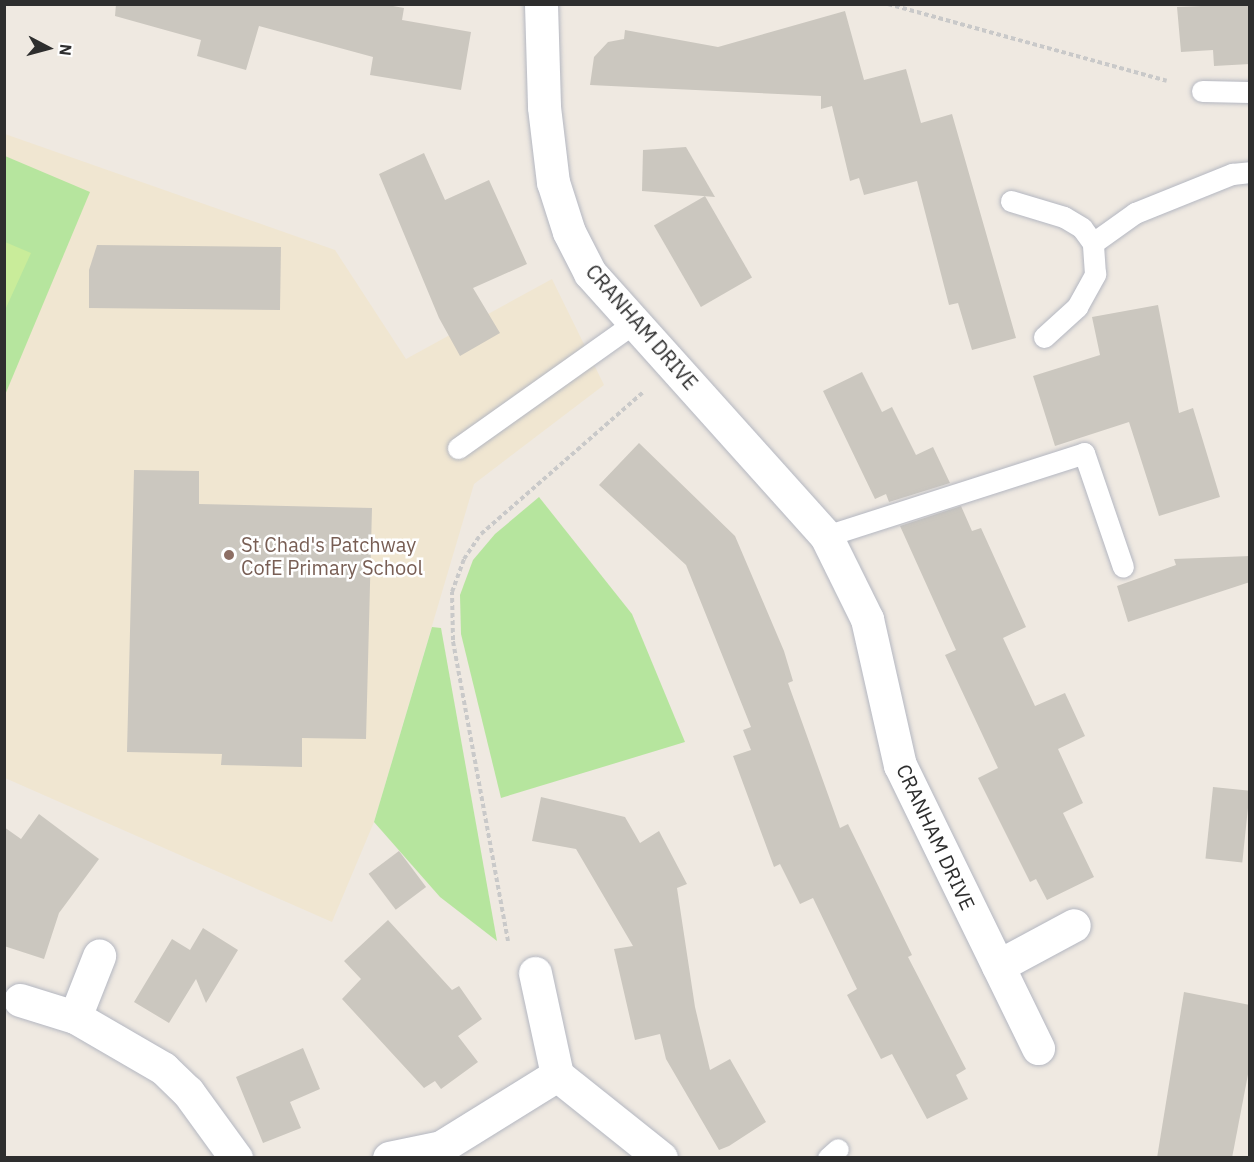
<!DOCTYPE html>
<html>
<head>
<meta charset="utf-8">
<style>
  body { margin:0 }
  #map { position:relative; width:1254px; height:1162px; overflow:hidden; background:#efe9e1; font-family:"IBM Plex Sans",sans-serif }
  div>[style] { position:absolute }
  .education>* { inset:0; background:#f0e6d1 }
  .green>* { inset:0; background:#b6e59e }
  .pitch>* { inset:0; background:#c9ec9a }
  .building>* { inset:0; background:#cbc7bf; transform-origin:0 0 }
  .path>* { height:4px; margin-top:-2px; transform-origin:0; background:repeating-linear-gradient(90deg,#c9c9c9 0 4.5px,transparent 0 7.5px) }
  .roads { filter:drop-shadow(0 0 2px #b4b7c1) drop-shadow(0 0 2px #b4b7c1) }
  .service>* { height:21px; margin:-10.5px; padding:0 10.5px; transform-origin:10.5px; border-radius:10.5px; background:#fff }
  .minor>* { height:33px; margin:-16.5px; padding:0 16.5px; transform-origin:16.5px; border-radius:16.5px; background:#fff }
  .dots>* { width:16px; height:16px; translate:-50% -50%; box-sizing:border-box; border:3px solid #fff; border-radius:50% }
  span { translate:-50% -50%; white-space:nowrap; text-align:center; line-height:1.15; -webkit-text-stroke:5px #fff; paint-order:stroke }
  .street-label { font-size:20px; color:#2e2e2e }
  .education-label { font-size:20px; color:#785e54 }
  .left { translate:0 -50%; text-align:left }
  .frame { position:absolute; inset:0; border:6px solid #2e2e2e; pointer-events:none }
  .north { position:absolute; left:18px; top:18px; width:60px; height:60px; -webkit-text-stroke:4px #fff; paint-order:stroke; rotate:96deg; font-size:16px; font-weight:700; line-height:24px; text-align:center; color:#2e2e2e }
  .north::after { content:''; display:block; margin:auto; width:21px; height:27px; background:#2e2e2e; clip-path:polygon(50% 0,100% 100%,50% 72%,0 100%) }
</style>
</head>
<body>
<div id="map">
  <div class="education">
    <i style="clip-path:polygon(5px 134px,335px 250px,406px 359px,552px 279px,604px 385px,474px 484px,374px 822px,332px 922px,5px 778px)"></i>
  </div>
  <div class="green">
    <i style="clip-path:polygon(5px 156px,90px 192px,5px 395px)"></i>
    <i style="clip-path:polygon(539px 497px,632px 614px,685px 742px,501px 798px,461px 634px,460px 595px,473px 560px,495px 534px)"></i>
    <i style="clip-path:polygon(432px 627px,441px 628px,497px 941px,440px 897px,374px 822px)"></i>
  </div>
  <div class="pitch">
    <i style="clip-path:polygon(5px 242px,31px 253px,5px 310px)"></i>
  </div>
  <div class="building">
    <i style="clip-path:polygon(116px 4px,382px 4px,404px 8px,402px 20px,471px 32px,461px 90px,370px 75px,373px 57px,259px 26px,246px 70px,197px 56px,201px 40px,115px 16px)"></i>
    <i style="clip-path:polygon(1250px 4px,1250px 64px,1214px 66px,1213px 50px,1181px 52px,1177px 7px)"></i>
    <i style="clip-path:polygon(845px 11px,864px 80px,906px 69px,921px 123px,952px 114px,1016px 338px,972px 350px,958px 303px,949px 305px,917px 181px,864px 195px,859px 178px,850px 181px,832px 106px,821px 109px,821px 96px,590px 85px,594px 57px,608px 42px,624px 39px,625px 30px,718px 47px)"></i>
    <i style="clip-path:polygon(686px 147px,715px 197px,642px 191px,643px 150px)"></i>
    <i style="clip-path:polygon(424px 153px,445px 200px,489px 180px,527px 264px,473px 288px,500px 333px,460px 356px,439px 318px,379px 174px)"></i>
    <i style="left:705px;top:196px;width:94px;height:59px;rotate:60deg"></i>
    <i style="clip-path:polygon(97px 245px,281px 247px,280px 310px,89px 308px,89px 270px)"></i>
    <i style="clip-path:polygon(1158px 305px,1179px 413px,1193px 408px,1220px 497px,1159px 516px,1129px 422px,1055px 446px,1033px 376px,1100px 355px,1092px 317px)"></i>
    <i style="clip-path:polygon(862px 372px,882px 412px,892px 407px,916px 455px,933px 447px,950px 483px,889px 502px,886px 494px,875px 499px,823px 391px)"></i>
    <i style="clip-path:polygon(639px 443px,735px 536px,784px 651px,793px 681px,788px 683px,840px 828px,848px 824px,912px 955px,908px 957px,966px 1069px,956px 1075px,968px 1099px,927px 1119px,892px 1054px,881px 1059px,847px 995px,857px 989px,813px 898px,800px 904px,780px 864px,774px 867px,733px 756px,751px 750px,743px 730px,751px 727px,686px 565px,599px 485px)"></i>
    <i style="clip-path:polygon(134px 470px,199px 471px,199px 504px,372px 508px,366px 739px,302px 738px,302px 767px,221px 765px,222px 754px,127px 752px)"></i>
    <i style="clip-path:polygon(961px 506px,972px 531px,981px 528px,1026px 627px,1003px 638px,1035px 706px,1065px 693px,1085px 736px,1058px 749px,1083px 803px,1063px 813px,1094px 877px,1047px 900px,1036px 879px,1030px 882px,978px 778px,998px 768px,945px 655px,956px 650px,900px 526px)"></i>
    <i style="clip-path:polygon(1250px 556px,1250px 582px,1128px 622px,1117px 586px,1176px 565px,1174px 559px)"></i>
    <i style="left:1213px;top:787px;width:37px;height:72px;rotate:6deg"></i>
    <i style="clip-path:polygon(541px 797px,625px 817px,640px 843px,659px 831px,687px 884px,677px 888px,695px 1007px,710px 1070px,730px 1059px,766px 1122px,729px 1146px,719px 1150px,666px 1059px,660px 1034px,635px 1040px,614px 949px,633px 946px,576px 849px,532px 841px)"></i>
    <i style="clip-path:polygon(39px 814px,99px 859px,59px 913px,44px 959px,4px 946px,4px 827px,21px 839px)"></i>
    <i style="left:399px;top:851px;width:45px;height:38px;rotate:53deg"></i>
    <i style="clip-path:polygon(388px 920px,452px 990px,459px 986px,482px 1019px,458px 1036px,478px 1062px,441px 1089px,435px 1081px,424px 1088px,342px 999px,361px 979px,344px 961px)"></i>
    <i style="clip-path:polygon(203px 928px,238px 950px,206px 1003px,196px 979px,169px 1023px,134px 1002px,172px 939px,190px 950px)"></i>
    <i style="clip-path:polygon(1184px 992px,1250px 1005px,1250px 1064px,1232px 1158px,1157px 1158px)"></i>
    <i style="clip-path:polygon(303px 1048px,320px 1089px,290px 1102px,301px 1128px,263px 1143px,236px 1077px)"></i>
  </div>
  <div class="path">
    <i style="left:888px;top:4px;width:289px;rotate:15.4deg"></i>
    <i style="left:508px;top:941px;width:306px;rotate:-100.4deg"></i>
    <i style="left:453px;top:640px;width:48px;rotate:-91.2deg"></i>
    <i style="left:452px;top:592px;width:35px;rotate:-70deg"></i>
    <i style="left:464px;top:559px;width:30px;rotate:-56deg"></i>
    <i style="left:481px;top:534px;width:215px;rotate:-41.2deg"></i>
  </div>
  <div class="roads">
    <div class="service">
      <i style="left:1202px;top:91px;width:48px;rotate:1.2deg"></i>
      <i style="left:1011px;top:201px;width:55px;rotate:16.8deg"></i>
      <i style="left:1064px;top:217px;width:21px;rotate:31deg"></i>
      <i style="left:1082px;top:228px;width:19px;rotate:54deg"></i>
      <i style="left:1044px;top:337px;width:45px;rotate:-42.3deg"></i>
      <i style="left:1077px;top:307px;width:38px;rotate:-61deg"></i>
      <i style="left:1095px;top:274px;width:31px;rotate:-94deg"></i>
      <i style="left:1093px;top:243px;width:52px;rotate:-35.5deg"></i>
      <i style="left:1135px;top:213px;width:105px;rotate:-21.9deg"></i>
      <i style="left:1232px;top:174px;width:18px;rotate:-6deg"></i>
      <i style="left:458px;top:448px;width:217px;rotate:-35.4deg"></i>
      <i style="left:826px;top:536px;width:271px;rotate:-17.8deg"></i>
      <i style="left:1084px;top:453px;width:120px;rotate:71.1deg"></i>
      <i style="left:828px;top:1158px;width:13px;rotate:-42deg"></i>
    </div>
    <div class="minor">
      <i style="left:541px;top:4px;width:103px;rotate:88.3deg"></i>
      <i style="left:544px;top:107px;width:76px;rotate:83.2deg"></i>
      <i style="left:553px;top:182px;width:52px;rotate:72.3deg"></i>
      <i style="left:569px;top:232px;width:46px;rotate:62.9deg"></i>
      <i style="left:590px;top:273px;width:353px;rotate:48.1deg"></i>
      <i style="left:826px;top:536px;width:93px;rotate:63.7deg"></i>
      <i style="left:867px;top:619px;width:150px;rotate:77.3deg"></i>
      <i style="left:900px;top:765px;width:315px;rotate:64deg"></i>
      <i style="left:998px;top:966px;width:86px;rotate:-28.3deg"></i>
      <i style="left:535px;top:973px;width:104px;rotate:77.8deg"></i>
      <i style="left:557px;top:1075px;width:133px;rotate:38.6deg"></i>
      <i style="left:20px;top:1000px;width:58px;rotate:17.2deg"></i>
      <i style="left:75px;top:1017px;width:102px;rotate:30.1deg"></i>
      <i style="left:163px;top:1068px;width:35px;rotate:44deg"></i>
      <i style="left:188px;top:1092px;width:82px;rotate:54deg"></i>
      <i style="left:75px;top:1017px;width:66px;rotate:-68.5deg"></i>
      <i style="left:389px;top:1158px;width:53px;rotate:-11.9deg"></i>
      <i style="left:441px;top:1147px;width:137px;rotate:-31.8deg"></i>
    </div>
  </div>
  <div class="dots">
    <i style="left:229px;top:555px;background:#8d6e63"></i>
  </div>
  <div class="street-label">
    <span style="left:642px;top:327px;rotate:49deg">CRANHAM DRIVE</span>
    <span style="left:936px;top:837px;rotate:65deg">CRANHAM DRIVE</span>
  </div>
  <div class="education-label">
    <span class="left" style="left:241px;top:556px">St Chad's Patchway<br>CofE Primary School</span>
  </div>
  <div class="frame"></div>
  <div class="north">N</div>
</div>
</body>
</html>
